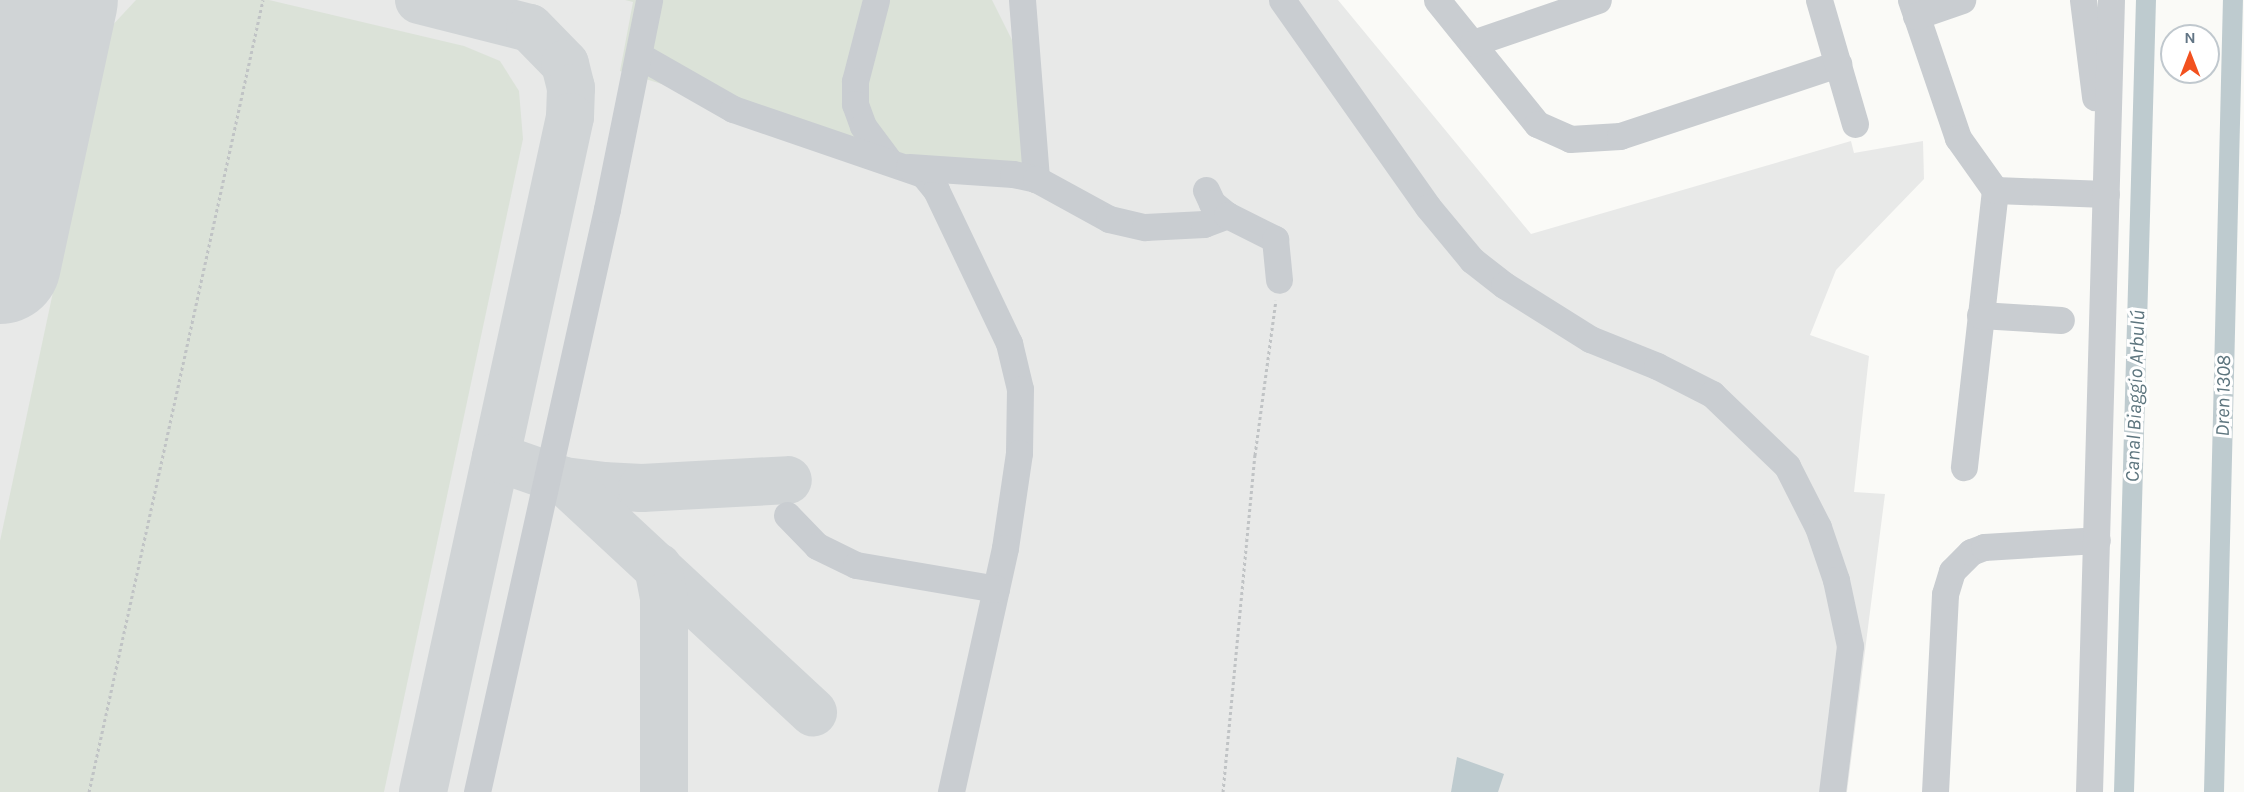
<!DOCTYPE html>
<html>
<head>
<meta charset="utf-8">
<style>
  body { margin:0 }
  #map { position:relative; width:2244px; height:792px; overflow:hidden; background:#fafaf7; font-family:Karla,sans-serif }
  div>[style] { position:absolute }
  .built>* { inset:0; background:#e8e9e8 }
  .green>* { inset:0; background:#dbe2d8 }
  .water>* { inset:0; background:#becbcf }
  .canal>* { height:20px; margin:-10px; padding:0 10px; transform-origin:10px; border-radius:10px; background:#becbcf }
  .taxiway>* { height:48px; margin:-24px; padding:0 24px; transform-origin:24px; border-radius:24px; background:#d0d4d6 }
  .runway>* { height:122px; margin:-61px; padding:0 61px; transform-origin:61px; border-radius:61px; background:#d0d4d6 }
  .path>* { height:3px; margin-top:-1.5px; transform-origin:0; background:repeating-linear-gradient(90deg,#c0c3c5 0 3px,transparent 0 6px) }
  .minor>* { height:27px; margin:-13.5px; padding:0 13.5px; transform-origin:13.5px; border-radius:13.5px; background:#c9cdd1 }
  span { translate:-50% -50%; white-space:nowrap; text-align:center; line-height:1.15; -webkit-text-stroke:6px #fff; paint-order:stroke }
  .water-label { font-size:20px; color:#5d757e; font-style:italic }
  .north { position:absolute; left:2160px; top:24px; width:60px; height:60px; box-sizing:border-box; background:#fff; border:2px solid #c0c8ce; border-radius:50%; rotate:0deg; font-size:16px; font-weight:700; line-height:24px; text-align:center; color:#627585 }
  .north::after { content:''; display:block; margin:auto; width:21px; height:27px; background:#f2511f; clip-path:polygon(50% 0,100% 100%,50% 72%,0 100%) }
</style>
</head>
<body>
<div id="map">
  <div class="built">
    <i style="clip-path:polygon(0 0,1338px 0,1531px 234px,1851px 141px,1854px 153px,1923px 141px,1924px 179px,1836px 270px,1810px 335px,1869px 356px,1854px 492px,1885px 494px,1847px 792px,0 792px)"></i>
  </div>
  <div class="green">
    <i style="clip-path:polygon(136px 0,269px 0,464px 46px,500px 61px,519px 91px,523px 139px,384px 792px,0 792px,0 541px,109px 29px)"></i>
    <i style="clip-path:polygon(625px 0,992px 0,1027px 70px,1034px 171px,915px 163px,620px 71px,633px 2px)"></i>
  </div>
  <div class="water">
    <i style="clip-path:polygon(1457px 757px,1504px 774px,1498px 792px,1451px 792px)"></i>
  </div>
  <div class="canal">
    <i style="left:2124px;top:792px;width:792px;rotate:-88.41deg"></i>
    <i style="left:2214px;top:792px;width:792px;rotate:-88.63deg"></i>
  </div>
  <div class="taxiway">
    <i style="left:419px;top:0;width:114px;rotate:14.2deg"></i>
    <i style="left:530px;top:28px;width:50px;rotate:45.8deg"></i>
    <i style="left:565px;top:64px;width:25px;rotate:76deg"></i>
    <i style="left:571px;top:88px;width:29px;rotate:92deg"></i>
    <i style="left:570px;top:117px;width:691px;rotate:102.29deg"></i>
    <i style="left:496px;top:457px;width:72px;rotate:19.4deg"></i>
    <i style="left:564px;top:481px;width:39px;rotate:7deg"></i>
    <i style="left:603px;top:486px;width:39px;rotate:3deg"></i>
    <i style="left:642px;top:488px;width:146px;rotate:-3.1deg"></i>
    <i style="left:564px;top:481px;width:340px;rotate:42.9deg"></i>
    <i style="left:658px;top:567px;width:31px;rotate:79deg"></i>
    <i style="left:664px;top:597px;width:195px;rotate:90deg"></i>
  </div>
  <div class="runway">
    <i style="left:0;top:263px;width:269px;rotate:-77.8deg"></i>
  </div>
  <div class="path">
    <i style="left:89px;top:792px;width:811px;rotate:-77.61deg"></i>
    <i style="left:1223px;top:792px;width:339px;rotate:-84.6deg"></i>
    <i style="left:1255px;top:455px;width:156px;rotate:-82.3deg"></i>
  </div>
  <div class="minor">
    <i style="left:876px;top:0;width:84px;rotate:104.5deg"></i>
    <i style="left:855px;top:81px;width:23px;rotate:90deg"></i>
    <i style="left:855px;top:104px;width:23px;rotate:70deg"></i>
    <i style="left:863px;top:126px;width:44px;rotate:53.4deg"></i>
    <i style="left:1022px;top:0;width:180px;rotate:85.5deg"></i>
    <i style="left:1282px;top:0;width:253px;rotate:54.8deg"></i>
    <i style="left:1428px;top:207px;width:69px;rotate:50.3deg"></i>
    <i style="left:1472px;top:260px;width:41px;rotate:38deg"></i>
    <i style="left:1504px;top:285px;width:102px;rotate:32.1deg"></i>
    <i style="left:1590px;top:339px;width:72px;rotate:21.9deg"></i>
    <i style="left:1657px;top:366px;width:62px;rotate:27deg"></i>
    <i style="left:1712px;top:394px;width:104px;rotate:43.8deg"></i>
    <i style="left:1787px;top:466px;width:68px;rotate:63.1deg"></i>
    <i style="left:1818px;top:527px;width:56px;rotate:71.2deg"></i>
    <i style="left:1836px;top:580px;width:67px;rotate:78deg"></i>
    <i style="left:1850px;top:646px;width:147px;rotate:97deg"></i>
    <i style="left:1437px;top:0;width:159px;rotate:51.1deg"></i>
    <i style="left:1537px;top:124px;width:36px;rotate:24deg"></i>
    <i style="left:1570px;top:139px;width:50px;rotate:-3.4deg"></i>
    <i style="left:1620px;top:136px;width:230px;rotate:-18.3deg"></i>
    <i style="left:1819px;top:0;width:129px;rotate:73.8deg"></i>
    <i style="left:1911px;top:0;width:146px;rotate:71.2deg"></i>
    <i style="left:1958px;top:138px;width:64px;rotate:54.6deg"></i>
    <i style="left:1995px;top:190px;width:279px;rotate:96.4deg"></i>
    <i style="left:2083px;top:0;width:98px;rotate:82.9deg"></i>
    <i style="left:1916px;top:16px;width:49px;rotate:-19.2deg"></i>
    <i style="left:1473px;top:43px;width:132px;rotate:-19deg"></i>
    <i style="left:640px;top:56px;width:107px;rotate:29.7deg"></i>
    <i style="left:733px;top:109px;width:201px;rotate:18.9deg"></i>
    <i style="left:923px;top:174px;width:21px;rotate:51deg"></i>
    <i style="left:936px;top:190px;width:170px;rotate:64.5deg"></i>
    <i style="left:1009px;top:343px;width:47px;rotate:76.6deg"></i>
    <i style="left:1020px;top:389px;width:64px;rotate:90.9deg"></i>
    <i style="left:1019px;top:453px;width:96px;rotate:98.4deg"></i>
    <i style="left:1005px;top:548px;width:250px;rotate:102.5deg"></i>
    <i style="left:909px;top:167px;width:104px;rotate:3.9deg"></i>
    <i style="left:1013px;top:174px;width:24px;rotate:12deg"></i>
    <i style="left:1036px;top:179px;width:83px;rotate:28.7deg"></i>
    <i style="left:1109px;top:219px;width:37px;rotate:13deg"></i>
    <i style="left:1145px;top:227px;width:59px;rotate:-2.9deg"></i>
    <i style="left:1204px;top:224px;width:25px;rotate:-21deg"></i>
    <i style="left:1206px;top:190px;width:14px;rotate:65deg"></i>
    <i style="left:1212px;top:203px;width:19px;rotate:39deg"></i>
    <i style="left:1227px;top:215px;width:54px;rotate:26.6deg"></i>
    <i style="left:1275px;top:239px;width:41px;rotate:84.4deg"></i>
    <i style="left:1995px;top:190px;width:111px;rotate:2.1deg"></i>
    <i style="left:1980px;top:315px;width:81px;rotate:3.5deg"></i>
    <i style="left:787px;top:515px;width:43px;rotate:45.9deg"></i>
    <i style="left:817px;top:546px;width:43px;rotate:26deg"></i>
    <i style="left:856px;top:565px;width:142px;rotate:9.7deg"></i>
    <i style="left:477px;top:792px;width:597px;rotate:-77.43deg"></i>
    <i style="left:607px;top:209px;width:213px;rotate:-78.6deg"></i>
    <i style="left:1935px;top:792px;width:198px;rotate:-87.1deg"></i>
    <i style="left:1945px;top:594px;width:24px;rotate:-73deg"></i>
    <i style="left:1952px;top:571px;width:27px;rotate:-45deg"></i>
    <i style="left:1971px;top:552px;width:14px;rotate:-21deg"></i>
    <i style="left:1984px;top:547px;width:113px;rotate:-3.5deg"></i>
    <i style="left:2089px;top:792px;width:792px;rotate:-88.41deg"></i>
  </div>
  <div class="water-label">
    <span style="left:2135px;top:396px;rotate:-88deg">Canal Biaggio Arbulú</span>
    <span style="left:2223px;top:396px;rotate:-89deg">Dren 1308</span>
  </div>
  <div class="north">N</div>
</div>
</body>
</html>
